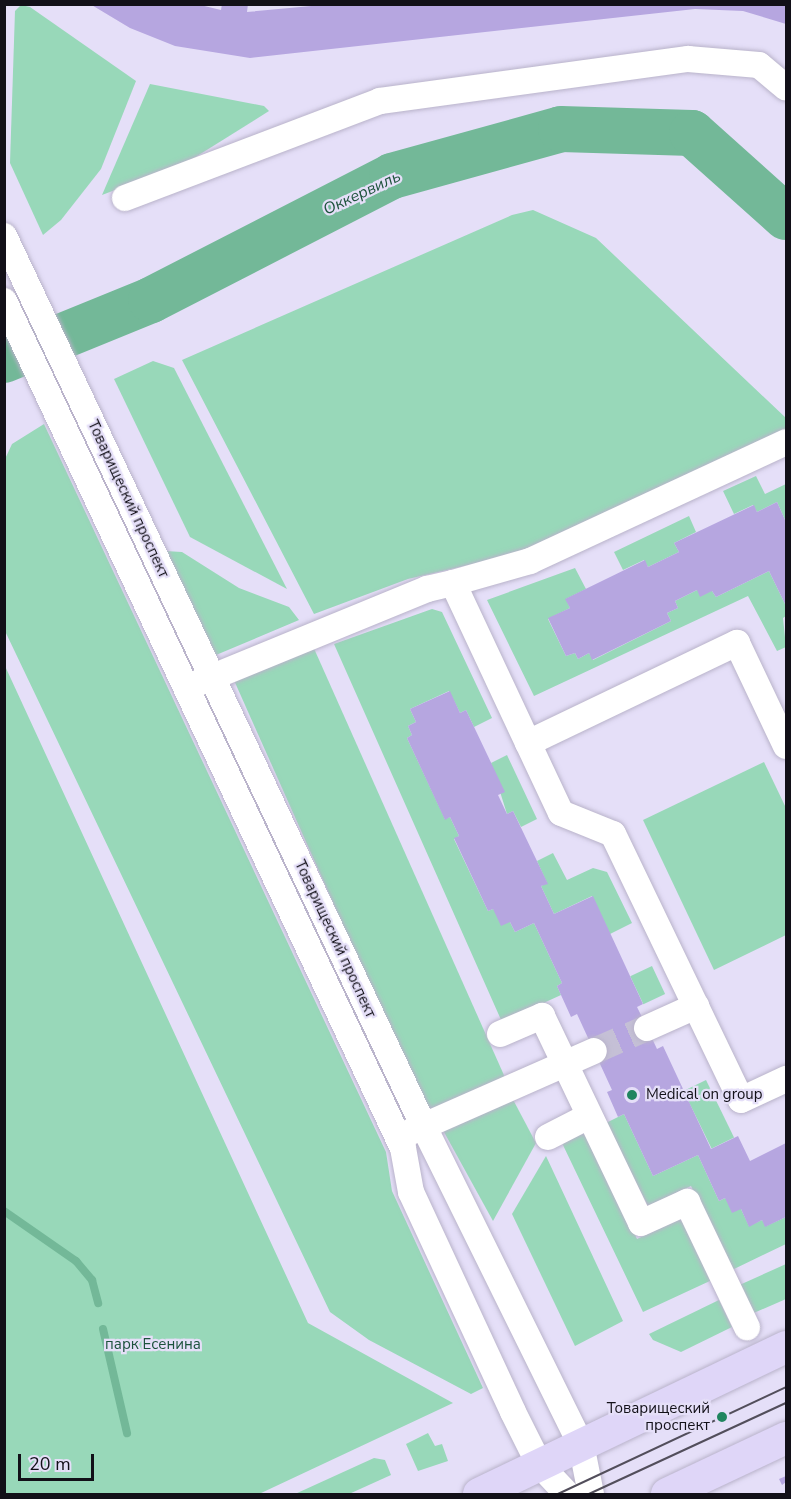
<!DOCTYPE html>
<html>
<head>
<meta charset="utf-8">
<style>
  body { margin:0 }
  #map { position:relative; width:791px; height:1499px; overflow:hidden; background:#e5dff8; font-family:"Nunito Sans",sans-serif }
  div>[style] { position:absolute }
  .green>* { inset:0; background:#98d8b9; transform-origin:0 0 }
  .stream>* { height:8px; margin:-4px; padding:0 4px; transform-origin:4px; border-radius:4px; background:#73b898 }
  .river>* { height:46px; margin:-23px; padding:0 23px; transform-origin:23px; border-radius:23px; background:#73b898 }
  .building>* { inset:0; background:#b6a6e0 }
  .minor-tunnel>* { height:26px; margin-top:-13px; transform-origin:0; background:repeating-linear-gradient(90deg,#c5c0d6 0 26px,transparent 0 39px) }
  .roads { filter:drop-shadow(0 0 2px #b9b3ca) drop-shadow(0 0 2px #b9b3ca) }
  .minor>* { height:26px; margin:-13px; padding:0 13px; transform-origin:13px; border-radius:13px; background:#fff }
  .major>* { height:32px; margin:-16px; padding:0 16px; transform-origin:16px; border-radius:16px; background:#dfd6f8 }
  .tram>* { height:1.5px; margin:-0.75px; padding:0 0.75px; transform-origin:0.75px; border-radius:0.75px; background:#524e5b }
  .dots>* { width:16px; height:16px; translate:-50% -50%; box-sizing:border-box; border:3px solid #e5dff8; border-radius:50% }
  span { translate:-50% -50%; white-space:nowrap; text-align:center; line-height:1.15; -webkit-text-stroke:4.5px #e5dff8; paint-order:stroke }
  .street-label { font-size:15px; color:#121018 }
  .poi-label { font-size:15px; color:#121018 }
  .left { translate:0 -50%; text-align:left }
  .right { translate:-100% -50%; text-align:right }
  .park-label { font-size:15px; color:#1c523c }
  .water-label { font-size:16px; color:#1e533d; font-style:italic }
  .frame { position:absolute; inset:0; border:6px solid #121018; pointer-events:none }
  .scale { position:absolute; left:18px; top:1454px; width:76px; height:27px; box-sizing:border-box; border:3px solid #121018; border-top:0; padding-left:8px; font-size:18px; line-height:21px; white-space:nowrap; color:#121018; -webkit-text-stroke:4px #e5dff8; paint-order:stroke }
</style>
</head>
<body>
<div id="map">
  <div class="green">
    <i style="clip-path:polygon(21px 5px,30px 7px,136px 81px,101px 169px,61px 220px,43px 235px,10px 163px,15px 11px)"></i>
    <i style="clip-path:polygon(150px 84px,264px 106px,269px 111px,186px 163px,102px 195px)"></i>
    <i style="clip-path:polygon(533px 210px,596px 238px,786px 418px,786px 430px,532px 550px,408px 579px,314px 614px,182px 360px,512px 215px)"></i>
    <i style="clip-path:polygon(153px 361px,174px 368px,287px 589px,190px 537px,114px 379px)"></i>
    <i style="clip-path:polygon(44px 424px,386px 1152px,392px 1191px,483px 1388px,471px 1394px,369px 1340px,330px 1312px,5px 631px,5px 459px,12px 444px)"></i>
    <i style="clip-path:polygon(756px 476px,765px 494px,786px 484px,786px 522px,777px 502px,757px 512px,753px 505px,734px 514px,723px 491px)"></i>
    <i style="clip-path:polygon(689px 516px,696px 532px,674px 543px,679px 552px,648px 567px,644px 560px,623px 570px,614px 552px)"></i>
    <i style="clip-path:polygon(165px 551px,182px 552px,239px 588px,289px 607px,299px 620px,216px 655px)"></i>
    <i style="clip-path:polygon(575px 568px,586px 589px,566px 599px,570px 608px,548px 619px,566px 656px,575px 653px,578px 659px,589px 653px,593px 660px,671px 621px,667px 613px,678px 608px,675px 601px,697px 590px,712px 591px,716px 597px,769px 571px,786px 606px,786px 616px,783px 618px,786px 647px,777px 651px,748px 596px,534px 696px,487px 600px)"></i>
    <i style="clip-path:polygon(432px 609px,442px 612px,492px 718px,474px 727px,466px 710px,460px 713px,449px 691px,410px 709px,416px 722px,408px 726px,412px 735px,407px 738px,445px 819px,450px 817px,459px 836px,454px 839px,488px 911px,493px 909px,510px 922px,515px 932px,534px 923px,562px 983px,557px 986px,561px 995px,502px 1022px,334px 644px)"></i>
    <i style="left:312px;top:644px;width:474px;height:86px;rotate:66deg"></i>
    <i style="clip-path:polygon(5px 666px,308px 1323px,453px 1403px,259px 1494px,5px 1494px)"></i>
    <i style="clip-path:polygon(507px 755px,537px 819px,521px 827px,513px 811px,507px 814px,491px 763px)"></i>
    <i style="clip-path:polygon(764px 762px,786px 808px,786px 935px,714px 970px,643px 820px)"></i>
    <i style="clip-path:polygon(553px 853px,567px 880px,593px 868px,607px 872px,632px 923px,610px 934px,592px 896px,554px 914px,541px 886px,547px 883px,537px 861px)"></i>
    <i style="left:652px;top:966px;width:31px;height:24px;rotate:65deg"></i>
    <i style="left:706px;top:1080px;width:64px;height:25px;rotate:64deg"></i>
    <i style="clip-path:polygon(509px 1092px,536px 1143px,493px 1221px,439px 1123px)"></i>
    <i style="clip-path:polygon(624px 1114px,653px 1176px,698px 1155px,719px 1201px,725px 1198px,741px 1209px,749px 1226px,762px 1220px,766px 1226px,786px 1217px,786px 1244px,732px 1270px,691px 1186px,648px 1206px,606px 1123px)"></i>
    <i style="clip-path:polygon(585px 1132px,637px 1239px,682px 1218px,712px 1280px,643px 1312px,562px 1143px)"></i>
    <i style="clip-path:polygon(546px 1156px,623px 1321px,575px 1346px,512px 1214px)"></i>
    <i style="clip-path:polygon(786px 1264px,786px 1299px,749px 1315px,735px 1287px)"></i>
    <i style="clip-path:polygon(719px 1300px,732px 1327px,681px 1352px,653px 1340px,649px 1334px)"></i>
    <i style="clip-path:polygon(428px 1433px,435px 1446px,442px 1444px,448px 1461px,418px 1471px,406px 1444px)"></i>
    <i style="clip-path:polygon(374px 1458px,385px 1460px,391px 1475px,349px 1494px,295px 1494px)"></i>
  </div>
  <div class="stream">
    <i style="left:4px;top:1211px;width:88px;rotate:34.8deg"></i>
    <i style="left:76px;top:1261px;width:25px;rotate:50deg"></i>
    <i style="left:92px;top:1280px;width:24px;rotate:75deg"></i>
    <i style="left:103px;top:1329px;width:107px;rotate:77deg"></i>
  </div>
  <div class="river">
    <i style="left:4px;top:360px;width:159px;rotate:-22.2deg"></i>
    <i style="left:151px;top:300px;width:271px;rotate:-27.2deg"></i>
    <i style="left:392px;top:176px;width:175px;rotate:-15.5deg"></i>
    <i style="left:561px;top:129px;width:131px;rotate:1.7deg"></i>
    <i style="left:692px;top:133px;width:126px;rotate:41.8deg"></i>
  </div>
  <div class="building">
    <i style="clip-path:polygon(90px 4px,196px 4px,221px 10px,222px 4px,248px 4px,247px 12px,333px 4px,786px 4px,786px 24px,743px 11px,695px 9px,250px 58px,175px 46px,130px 28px)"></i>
    <i style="clip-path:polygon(777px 502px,786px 522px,786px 606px,769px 571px,716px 597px,712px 591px,700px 597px,697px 590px,675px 601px,678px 608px,667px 613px,671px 621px,592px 660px,589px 653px,578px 659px,575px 653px,566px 656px,548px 618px,570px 608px,565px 599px,645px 560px,648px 567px,679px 552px,674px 543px,754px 505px,757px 512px)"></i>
    <i style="clip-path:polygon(450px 691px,460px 713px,466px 710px,505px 792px,498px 795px,507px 814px,513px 811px,548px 884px,541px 886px,554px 914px,593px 896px,643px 1004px,637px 1007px,642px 1017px,657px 1049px,663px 1046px,711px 1149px,738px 1136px,750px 1161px,786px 1143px,786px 1217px,765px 1227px,762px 1220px,749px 1227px,741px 1209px,732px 1213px,725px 1198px,719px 1201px,698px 1155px,653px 1176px,624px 1114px,618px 1117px,607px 1092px,612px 1090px,577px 1014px,571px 1017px,561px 995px,557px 986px,562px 983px,534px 923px,515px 932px,510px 922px,501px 926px,493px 909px,488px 911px,454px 838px,459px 836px,450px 817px,445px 820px,407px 738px,412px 735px,408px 726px,416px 722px,410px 709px)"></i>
    <i style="clip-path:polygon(786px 1476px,786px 1482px,782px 1485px,779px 1479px)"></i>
  </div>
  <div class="minor-tunnel">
    <i style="left:594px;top:1051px;width:58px;rotate:-23.5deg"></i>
  </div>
  <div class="roads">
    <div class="minor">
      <i style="left:125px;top:198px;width:273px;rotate:-20.8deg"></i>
      <i style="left:380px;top:101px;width:311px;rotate:-7.8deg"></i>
      <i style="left:688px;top:59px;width:71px;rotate:4.8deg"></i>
      <i style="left:759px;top:65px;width:35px;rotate:40deg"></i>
      <i style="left:4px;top:236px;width:983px;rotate:64.76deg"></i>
      <i style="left:423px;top:1125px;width:356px;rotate:63.7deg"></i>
      <i style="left:581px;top:1444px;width:51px;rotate:78.7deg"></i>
      <i style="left:4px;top:301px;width:936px;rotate:64.78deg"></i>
      <i style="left:403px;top:1148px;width:45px;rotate:79.7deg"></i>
      <i style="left:411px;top:1192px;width:242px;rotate:65.1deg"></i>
      <i style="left:513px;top:1412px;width:58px;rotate:63.4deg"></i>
      <i style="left:539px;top:1464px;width:41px;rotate:47deg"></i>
      <i style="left:453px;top:583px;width:80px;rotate:-15.9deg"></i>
      <i style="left:530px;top:561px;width:282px;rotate:-24.9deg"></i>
      <i style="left:198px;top:683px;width:248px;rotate:-22.3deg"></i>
      <i style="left:427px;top:589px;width:27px;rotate:-13deg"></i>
      <i style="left:453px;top:583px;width:177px;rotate:64.9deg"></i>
      <i style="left:528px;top:743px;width:232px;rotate:-25.6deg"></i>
      <i style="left:737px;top:643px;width:114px;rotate:64.6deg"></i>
      <i style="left:528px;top:743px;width:77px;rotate:64.8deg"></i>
      <i style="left:561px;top:813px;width:56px;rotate:22deg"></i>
      <i style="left:613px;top:834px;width:295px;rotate:64.3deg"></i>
      <i style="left:741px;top:1100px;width:50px;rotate:-25deg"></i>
      <i style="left:647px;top:1028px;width:54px;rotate:-24.2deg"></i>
      <i style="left:500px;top:1034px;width:46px;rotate:-23.2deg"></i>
      <i style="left:542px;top:1016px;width:229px;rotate:64.4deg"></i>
      <i style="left:641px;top:1223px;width:51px;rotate:-24.5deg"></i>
      <i style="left:687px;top:1202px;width:139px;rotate:64.4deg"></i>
      <i style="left:408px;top:1133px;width:203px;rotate:-23.8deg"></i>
      <i style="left:548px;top:1137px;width:46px;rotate:-27.1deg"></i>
    </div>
    <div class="major">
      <i style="left:479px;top:1494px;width:340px;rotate:-25.6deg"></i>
      <i style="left:667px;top:1494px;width:132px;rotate:-25.2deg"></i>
    </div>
  </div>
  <div class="tram">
    <i style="left:558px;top:1494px;width:252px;rotate:-25.1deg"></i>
    <i style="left:589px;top:1494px;width:217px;rotate:-24.8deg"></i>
  </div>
  <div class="dots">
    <i style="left:632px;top:1095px;background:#20855f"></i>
    <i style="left:722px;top:1417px;background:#20855f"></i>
  </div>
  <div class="street-label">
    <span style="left:128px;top:499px;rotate:65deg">Товарищеский проспект</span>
    <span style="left:335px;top:939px;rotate:65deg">Товарищеский проспект</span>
  </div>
  <div class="poi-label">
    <span class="left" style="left:646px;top:1095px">Medical on group</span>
    <span class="right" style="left:710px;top:1417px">Товарищеский<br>проспект</span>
  </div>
  <div class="park-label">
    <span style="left:153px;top:1345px">парк Есенина</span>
  </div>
  <div class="water-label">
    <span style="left:362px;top:193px;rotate:-25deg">Оккервиль</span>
  </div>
  <div class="frame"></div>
  <div class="scale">20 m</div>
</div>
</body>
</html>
